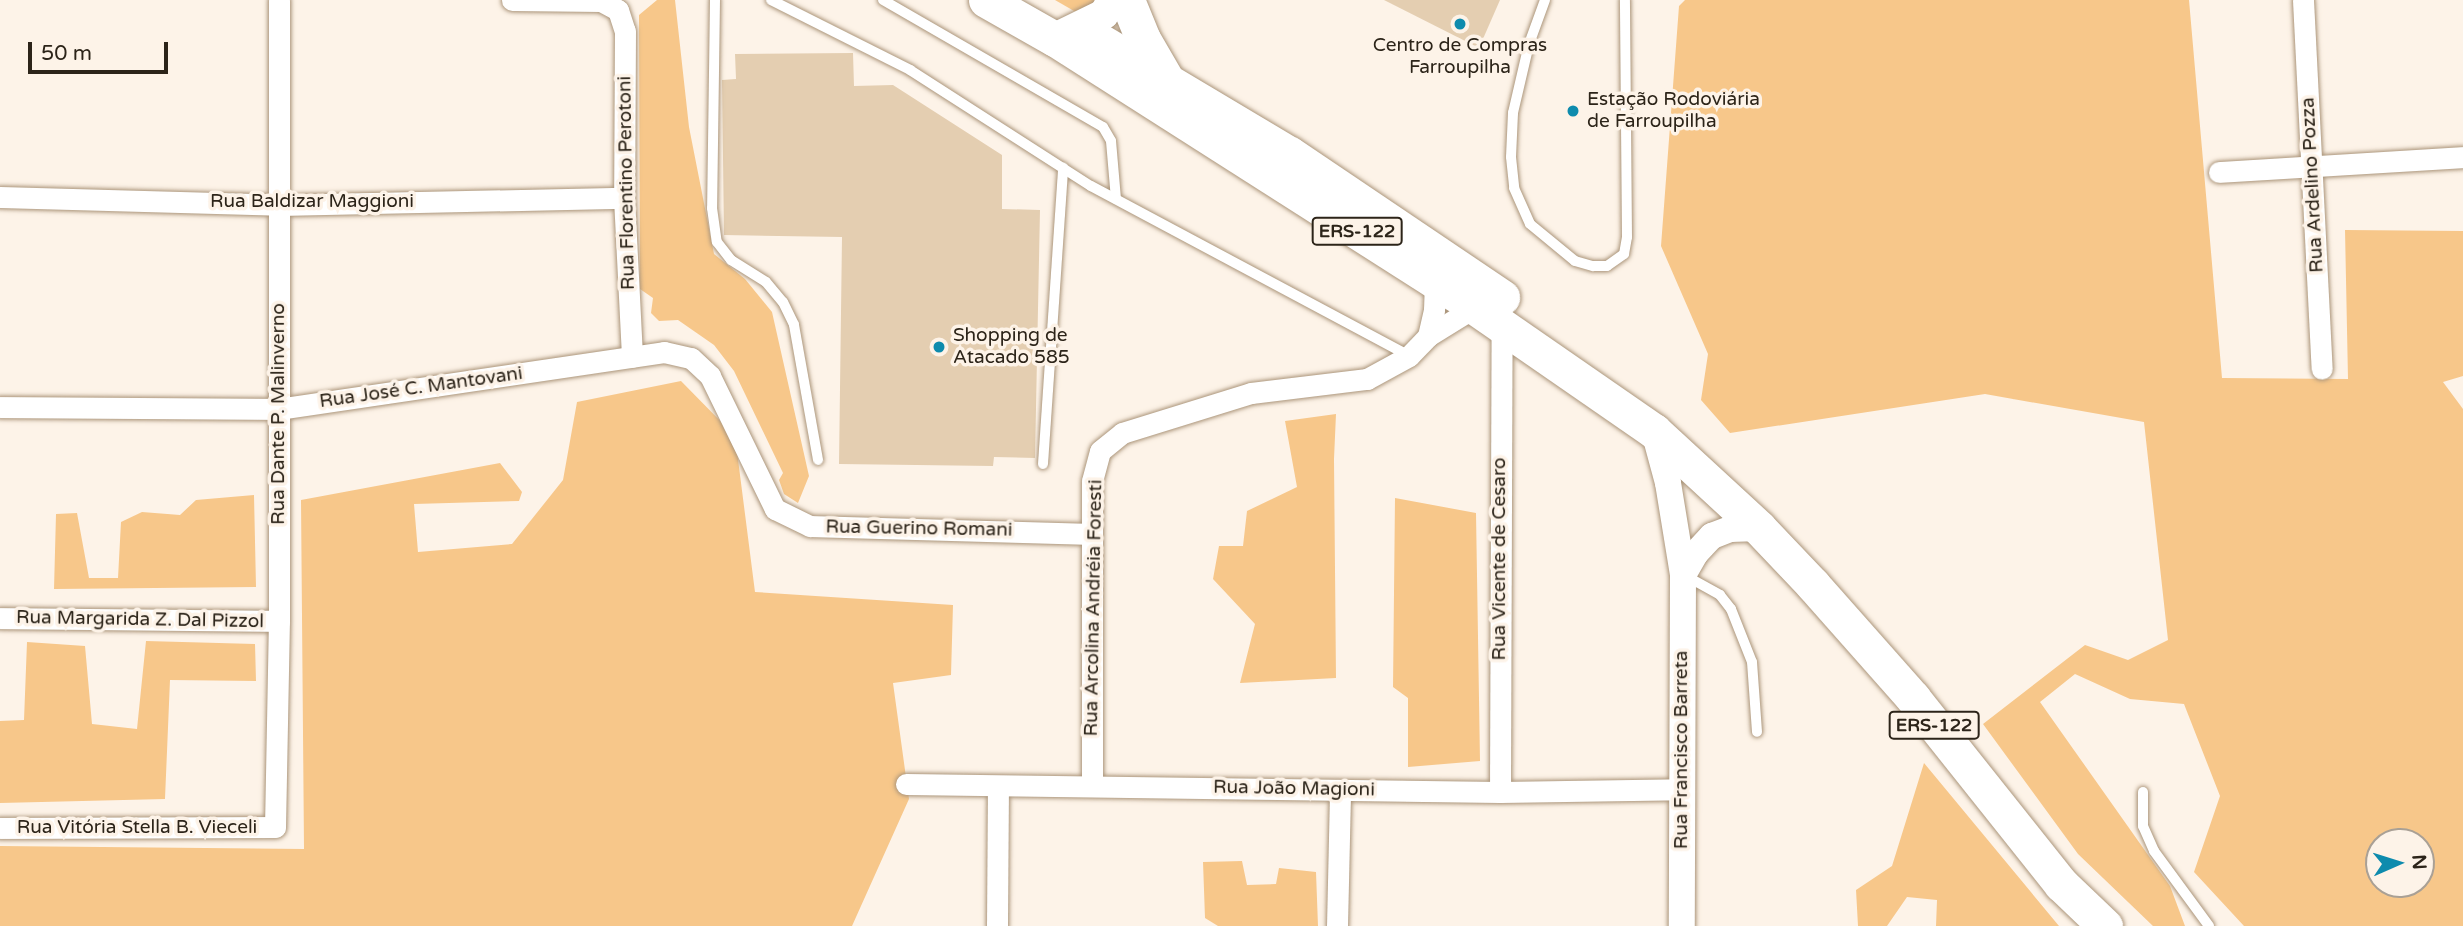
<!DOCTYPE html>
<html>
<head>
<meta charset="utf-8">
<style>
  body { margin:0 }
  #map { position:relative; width:2463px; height:926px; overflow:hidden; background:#fdf3e8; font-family:"Varela Round",sans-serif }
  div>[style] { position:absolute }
  .green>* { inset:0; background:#f7c78a }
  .building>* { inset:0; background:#e4ceb1 }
  .roads { filter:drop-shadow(0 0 2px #ab957a) drop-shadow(0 0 2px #ab957a) }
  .service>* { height:10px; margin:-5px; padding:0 5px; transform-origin:5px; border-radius:5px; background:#fff }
  .minor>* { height:21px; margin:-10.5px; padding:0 10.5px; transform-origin:10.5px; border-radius:10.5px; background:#fff }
  .tertiary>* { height:26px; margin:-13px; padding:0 13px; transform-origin:13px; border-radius:13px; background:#fff }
  .secondary>* { height:30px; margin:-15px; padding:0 15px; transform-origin:15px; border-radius:15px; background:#fff }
  .trunk>* { height:35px; margin:-17.5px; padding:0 17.5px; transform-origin:17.5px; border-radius:17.5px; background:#fff }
  .dots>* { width:19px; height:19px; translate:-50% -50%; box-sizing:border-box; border:4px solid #fdf3e8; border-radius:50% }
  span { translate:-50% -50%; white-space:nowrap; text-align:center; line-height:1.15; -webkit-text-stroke:7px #fdf3e8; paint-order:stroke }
  .shield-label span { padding:2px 5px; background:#fdf3e8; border:2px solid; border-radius:5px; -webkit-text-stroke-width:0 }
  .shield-label { font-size:18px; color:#2c2419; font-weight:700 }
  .poi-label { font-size:19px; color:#2c2419 }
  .left { translate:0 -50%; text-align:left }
  .street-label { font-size:19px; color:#2c2419 }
  .north { position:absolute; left:2365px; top:828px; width:70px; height:70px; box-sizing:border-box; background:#fdf3e8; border:2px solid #a9a095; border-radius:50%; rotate:87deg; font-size:19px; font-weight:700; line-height:28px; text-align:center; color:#2c2419 }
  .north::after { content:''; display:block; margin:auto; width:24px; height:32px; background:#0e8bad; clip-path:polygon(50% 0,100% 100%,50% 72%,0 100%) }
  .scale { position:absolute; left:28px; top:42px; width:140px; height:32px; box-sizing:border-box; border:4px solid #2c2419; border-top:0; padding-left:9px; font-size:21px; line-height:24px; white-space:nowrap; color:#2c2419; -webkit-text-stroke:5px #fdf3e8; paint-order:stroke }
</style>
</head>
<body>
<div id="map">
  <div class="green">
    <i style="clip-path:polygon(657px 0,675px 0,689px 127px,714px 254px,745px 279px,772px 312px,809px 476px,798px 503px,784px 494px,779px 480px,783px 473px,734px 371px,714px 345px,678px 320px,659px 321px,651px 313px,653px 298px,640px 289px,639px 15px)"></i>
    <i style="clip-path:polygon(1055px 0,1101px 0,1081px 15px)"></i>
    <i style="clip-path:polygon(evenodd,1685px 0,2189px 0,2222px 378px,2348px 379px,2345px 230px,2463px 231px,2463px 376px,2443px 382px,2463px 409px,2463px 926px,2244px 926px,2194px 872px,2220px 796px,2184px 704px,2130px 699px,2075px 674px,2040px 702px,2170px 886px,2185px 926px,2153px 926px,2078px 854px,1983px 724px,2085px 645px,2128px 660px,2168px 640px,2144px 422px,1985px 394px,1730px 433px,1701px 400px,1708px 354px,1661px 246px,1679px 6px,1685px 0,2379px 842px,2421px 842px,2421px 884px,2379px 884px,2379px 842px)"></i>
    <i style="clip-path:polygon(681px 381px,735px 436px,755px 592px,953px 605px,951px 675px,893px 683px,909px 799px,852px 926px,0 926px,0 846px,304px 849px,301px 500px,500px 463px,522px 492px,519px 501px,414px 504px,418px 552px,512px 544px,563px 480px,577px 402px)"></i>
    <i style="clip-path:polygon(1336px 414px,1334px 459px,1336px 678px,1240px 683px,1255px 624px,1213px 579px,1219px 546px,1243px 546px,1247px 511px,1297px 487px,1285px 421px)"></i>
    <i style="clip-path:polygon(254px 495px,256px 587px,54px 589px,56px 514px,77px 513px,89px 578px,118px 578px,121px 522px,142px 512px,180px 515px,196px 500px)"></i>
    <i style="clip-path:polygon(1395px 498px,1476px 513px,1480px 761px,1408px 767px,1408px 698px,1393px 687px)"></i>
    <i style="clip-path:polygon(146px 641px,255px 644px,256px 681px,170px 680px,165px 799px,0 803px,0 721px,24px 720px,27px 642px,85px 646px,92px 724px,137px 729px)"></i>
    <i style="clip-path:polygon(1924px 763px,2059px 926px,1936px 926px,1937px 900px,1907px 897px,1887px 926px,1858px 926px,1856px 890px,1892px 866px)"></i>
    <i style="clip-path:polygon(1242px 861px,1247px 885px,1276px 884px,1279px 868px,1316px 872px,1318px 926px,1218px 926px,1205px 918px,1203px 862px)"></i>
  </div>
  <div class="building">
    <i style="clip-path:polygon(1384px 0,1500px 0,1479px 48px)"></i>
    <i style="clip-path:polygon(853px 53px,854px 86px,893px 85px,1002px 155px,1002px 209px,1040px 210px,1035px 458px,994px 457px,993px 466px,839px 464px,842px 237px,724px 235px,722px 80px,736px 79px,735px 54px)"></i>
  </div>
  <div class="roads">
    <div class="service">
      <i style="left:715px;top:0;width:208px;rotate:90.8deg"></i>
      <i style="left:712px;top:208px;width:34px;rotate:82deg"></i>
      <i style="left:717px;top:242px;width:23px;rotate:52deg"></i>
      <i style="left:731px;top:260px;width:41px;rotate:32.2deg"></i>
      <i style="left:766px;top:282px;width:26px;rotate:50deg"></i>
      <i style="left:783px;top:302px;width:25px;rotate:64deg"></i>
      <i style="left:794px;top:325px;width:137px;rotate:79.9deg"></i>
      <i style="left:771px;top:0;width:156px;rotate:26.7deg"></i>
      <i style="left:910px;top:70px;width:215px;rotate:32.7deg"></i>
      <i style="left:1091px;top:186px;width:361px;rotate:28.1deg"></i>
      <i style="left:883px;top:0;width:254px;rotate:30deg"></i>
      <i style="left:1103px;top:127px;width:16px;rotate:60deg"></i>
      <i style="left:1111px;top:141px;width:58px;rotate:85.1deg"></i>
      <i style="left:1545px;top:0;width:47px;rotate:110deg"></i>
      <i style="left:1529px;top:44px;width:71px;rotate:103.1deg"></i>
      <i style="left:1513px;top:113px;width:44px;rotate:92.6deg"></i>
      <i style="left:1511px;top:157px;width:31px;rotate:84deg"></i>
      <i style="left:1514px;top:188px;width:39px;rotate:66deg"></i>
      <i style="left:1530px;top:224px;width:58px;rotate:39.4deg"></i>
      <i style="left:1575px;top:261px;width:19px;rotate:16deg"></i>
      <i style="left:1593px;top:266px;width:14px"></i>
      <i style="left:1607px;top:266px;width:21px;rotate:-35deg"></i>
      <i style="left:1624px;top:254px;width:17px;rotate:-80deg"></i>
      <i style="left:1627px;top:237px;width:237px;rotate:-90.5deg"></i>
      <i style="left:1043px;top:464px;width:297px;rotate:-86.1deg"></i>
      <i style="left:1686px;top:576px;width:39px;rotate:29deg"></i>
      <i style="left:1720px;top:595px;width:18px;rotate:52deg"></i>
      <i style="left:1731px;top:609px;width:57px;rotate:68.4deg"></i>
      <i style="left:1752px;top:662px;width:70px;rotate:85.9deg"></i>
      <i style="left:2143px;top:792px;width:34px;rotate:90deg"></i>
      <i style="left:2143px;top:826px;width:27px;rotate:66deg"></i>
      <i style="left:2154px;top:851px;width:93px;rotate:53.7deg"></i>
    </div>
    <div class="minor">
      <i style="left:512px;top:0;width:89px;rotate:0.6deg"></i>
      <i style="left:601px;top:1px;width:19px;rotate:28deg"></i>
      <i style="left:618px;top:10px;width:22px;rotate:72deg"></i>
      <i style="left:625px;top:31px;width:167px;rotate:90.3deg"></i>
      <i style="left:624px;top:198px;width:159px;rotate:87.1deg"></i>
      <i style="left:2303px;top:0;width:369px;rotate:87.1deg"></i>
      <i style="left:2219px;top:172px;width:244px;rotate:-3.5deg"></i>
      <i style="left:0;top:197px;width:279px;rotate:1.6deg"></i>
      <i style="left:279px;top:205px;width:345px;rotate:-1.2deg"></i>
      <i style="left:1428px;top:336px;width:27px;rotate:-77deg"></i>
      <i style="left:1434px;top:310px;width:29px;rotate:-88deg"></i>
      <i style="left:0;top:407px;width:278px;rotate:0.4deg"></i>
      <i style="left:278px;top:409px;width:390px;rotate:-8.4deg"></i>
      <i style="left:664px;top:352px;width:28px;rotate:13deg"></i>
      <i style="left:691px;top:358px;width:26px;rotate:43deg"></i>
      <i style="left:710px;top:376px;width:148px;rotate:64deg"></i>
      <i style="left:775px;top:509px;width:39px;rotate:26deg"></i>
      <i style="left:810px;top:526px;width:282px;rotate:1.6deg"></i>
      <i style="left:0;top:618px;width:279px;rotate:0.6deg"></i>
      <i style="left:906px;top:784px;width:594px;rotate:0.77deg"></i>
      <i style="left:1500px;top:792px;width:182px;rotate:-0.9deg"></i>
      <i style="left:1092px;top:785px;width:304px;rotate:-90deg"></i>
      <i style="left:1092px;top:481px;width:31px;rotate:-75deg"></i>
      <i style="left:1100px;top:451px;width:28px;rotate:-39deg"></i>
      <i style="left:1122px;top:433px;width:135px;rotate:-17.2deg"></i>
      <i style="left:1251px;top:393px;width:117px;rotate:-6.9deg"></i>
      <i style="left:1367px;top:379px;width:48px;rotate:-28.7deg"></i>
      <i style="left:1409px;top:356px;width:28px;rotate:-46deg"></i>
      <i style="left:1428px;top:336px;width:55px;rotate:-31.7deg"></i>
      <i style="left:1500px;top:792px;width:466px;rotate:-89.8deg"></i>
      <i style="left:0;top:828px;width:275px;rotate:-0.2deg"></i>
      <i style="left:275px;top:827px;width:206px;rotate:-88.9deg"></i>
      <i style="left:279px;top:621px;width:621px;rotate:-90deg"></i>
      <i style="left:997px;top:926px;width:139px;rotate:-89.6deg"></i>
      <i style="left:1337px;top:926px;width:136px;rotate:-88.7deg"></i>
    </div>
    <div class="tertiary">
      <i style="left:1654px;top:431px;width:54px;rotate:74.9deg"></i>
      <i style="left:1668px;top:483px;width:93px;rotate:80.7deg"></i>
      <i style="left:1683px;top:575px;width:351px;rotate:90.2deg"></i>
      <i style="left:1683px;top:575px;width:24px;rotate:-60deg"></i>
      <i style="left:1695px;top:554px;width:25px;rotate:-47deg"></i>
      <i style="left:1712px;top:536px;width:19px;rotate:-21deg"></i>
      <i style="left:1730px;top:529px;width:29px;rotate:-2deg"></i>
    </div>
    <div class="secondary">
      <i style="left:1061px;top:35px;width:48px;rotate:-26deg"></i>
      <i style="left:1104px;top:14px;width:16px;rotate:-60deg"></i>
    </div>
    <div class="trunk">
      <i style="left:986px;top:0;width:79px;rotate:29.5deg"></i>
      <i style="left:1055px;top:39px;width:475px;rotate:32.5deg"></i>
      <i style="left:1456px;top:294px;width:241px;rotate:34.7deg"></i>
      <i style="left:1654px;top:431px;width:143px;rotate:42.7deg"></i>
      <i style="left:1759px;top:528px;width:79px;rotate:46.5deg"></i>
      <i style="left:1813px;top:585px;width:151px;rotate:48.5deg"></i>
      <i style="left:1913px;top:698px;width:238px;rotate:51.5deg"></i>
      <i style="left:2061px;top:884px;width:61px;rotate:43.7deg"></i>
      <i style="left:1127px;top:0;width:42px;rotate:67.7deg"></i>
      <i style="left:1143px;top:39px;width:44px;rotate:59.9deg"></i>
      <i style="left:1080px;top:29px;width:244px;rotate:30.8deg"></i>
      <i style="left:1290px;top:154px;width:256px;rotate:34deg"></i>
    </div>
  </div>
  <div class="dots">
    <i style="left:1460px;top:24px;background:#0e8bad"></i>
    <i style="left:1573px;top:111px;background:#0e8bad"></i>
    <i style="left:939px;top:347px;background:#0e8bad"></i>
  </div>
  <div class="shield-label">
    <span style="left:1357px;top:231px">ERS-122</span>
    <span style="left:1934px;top:725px">ERS-122</span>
  </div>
  <div class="poi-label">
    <span style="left:1460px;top:57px">Centro de Compras<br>Farroupilha</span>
    <span class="left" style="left:1587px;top:111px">Estação Rodoviária<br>de Farroupilha</span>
    <span class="left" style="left:953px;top:347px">Shopping de<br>Atacado 585</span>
  </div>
  <div class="street-label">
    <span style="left:627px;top:183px;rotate:-91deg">Rua Florentino Perotoni</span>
    <span style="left:2313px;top:185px;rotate:-93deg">Rua Ardelino Pozza</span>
    <span style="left:312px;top:202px">Rua Baldizar Maggioni</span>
    <span style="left:421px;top:388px;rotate:-8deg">Rua José C. Mantovani</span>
    <span style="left:279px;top:414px;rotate:-90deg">Rua Dante P. Malinverno</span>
    <span style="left:919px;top:529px;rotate:1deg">Rua Guerino Romani</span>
    <span style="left:1500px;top:559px;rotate:-90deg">Rua Vicente de Cesaro</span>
    <span style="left:1094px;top:608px;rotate:-89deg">Rua Arcolina Andréia Foresti</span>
    <span style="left:140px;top:620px;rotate:1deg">Rua Margarida Z. Dal Pizzol</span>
    <span style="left:1682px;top:750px;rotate:-90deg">Rua Francisco Barreta</span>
    <span style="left:1294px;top:789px;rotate:1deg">Rua João Magioni</span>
    <span style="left:137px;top:828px">Rua Vitória Stella B. Vieceli</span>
  </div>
  <div class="north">N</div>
  <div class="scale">50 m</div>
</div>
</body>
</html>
